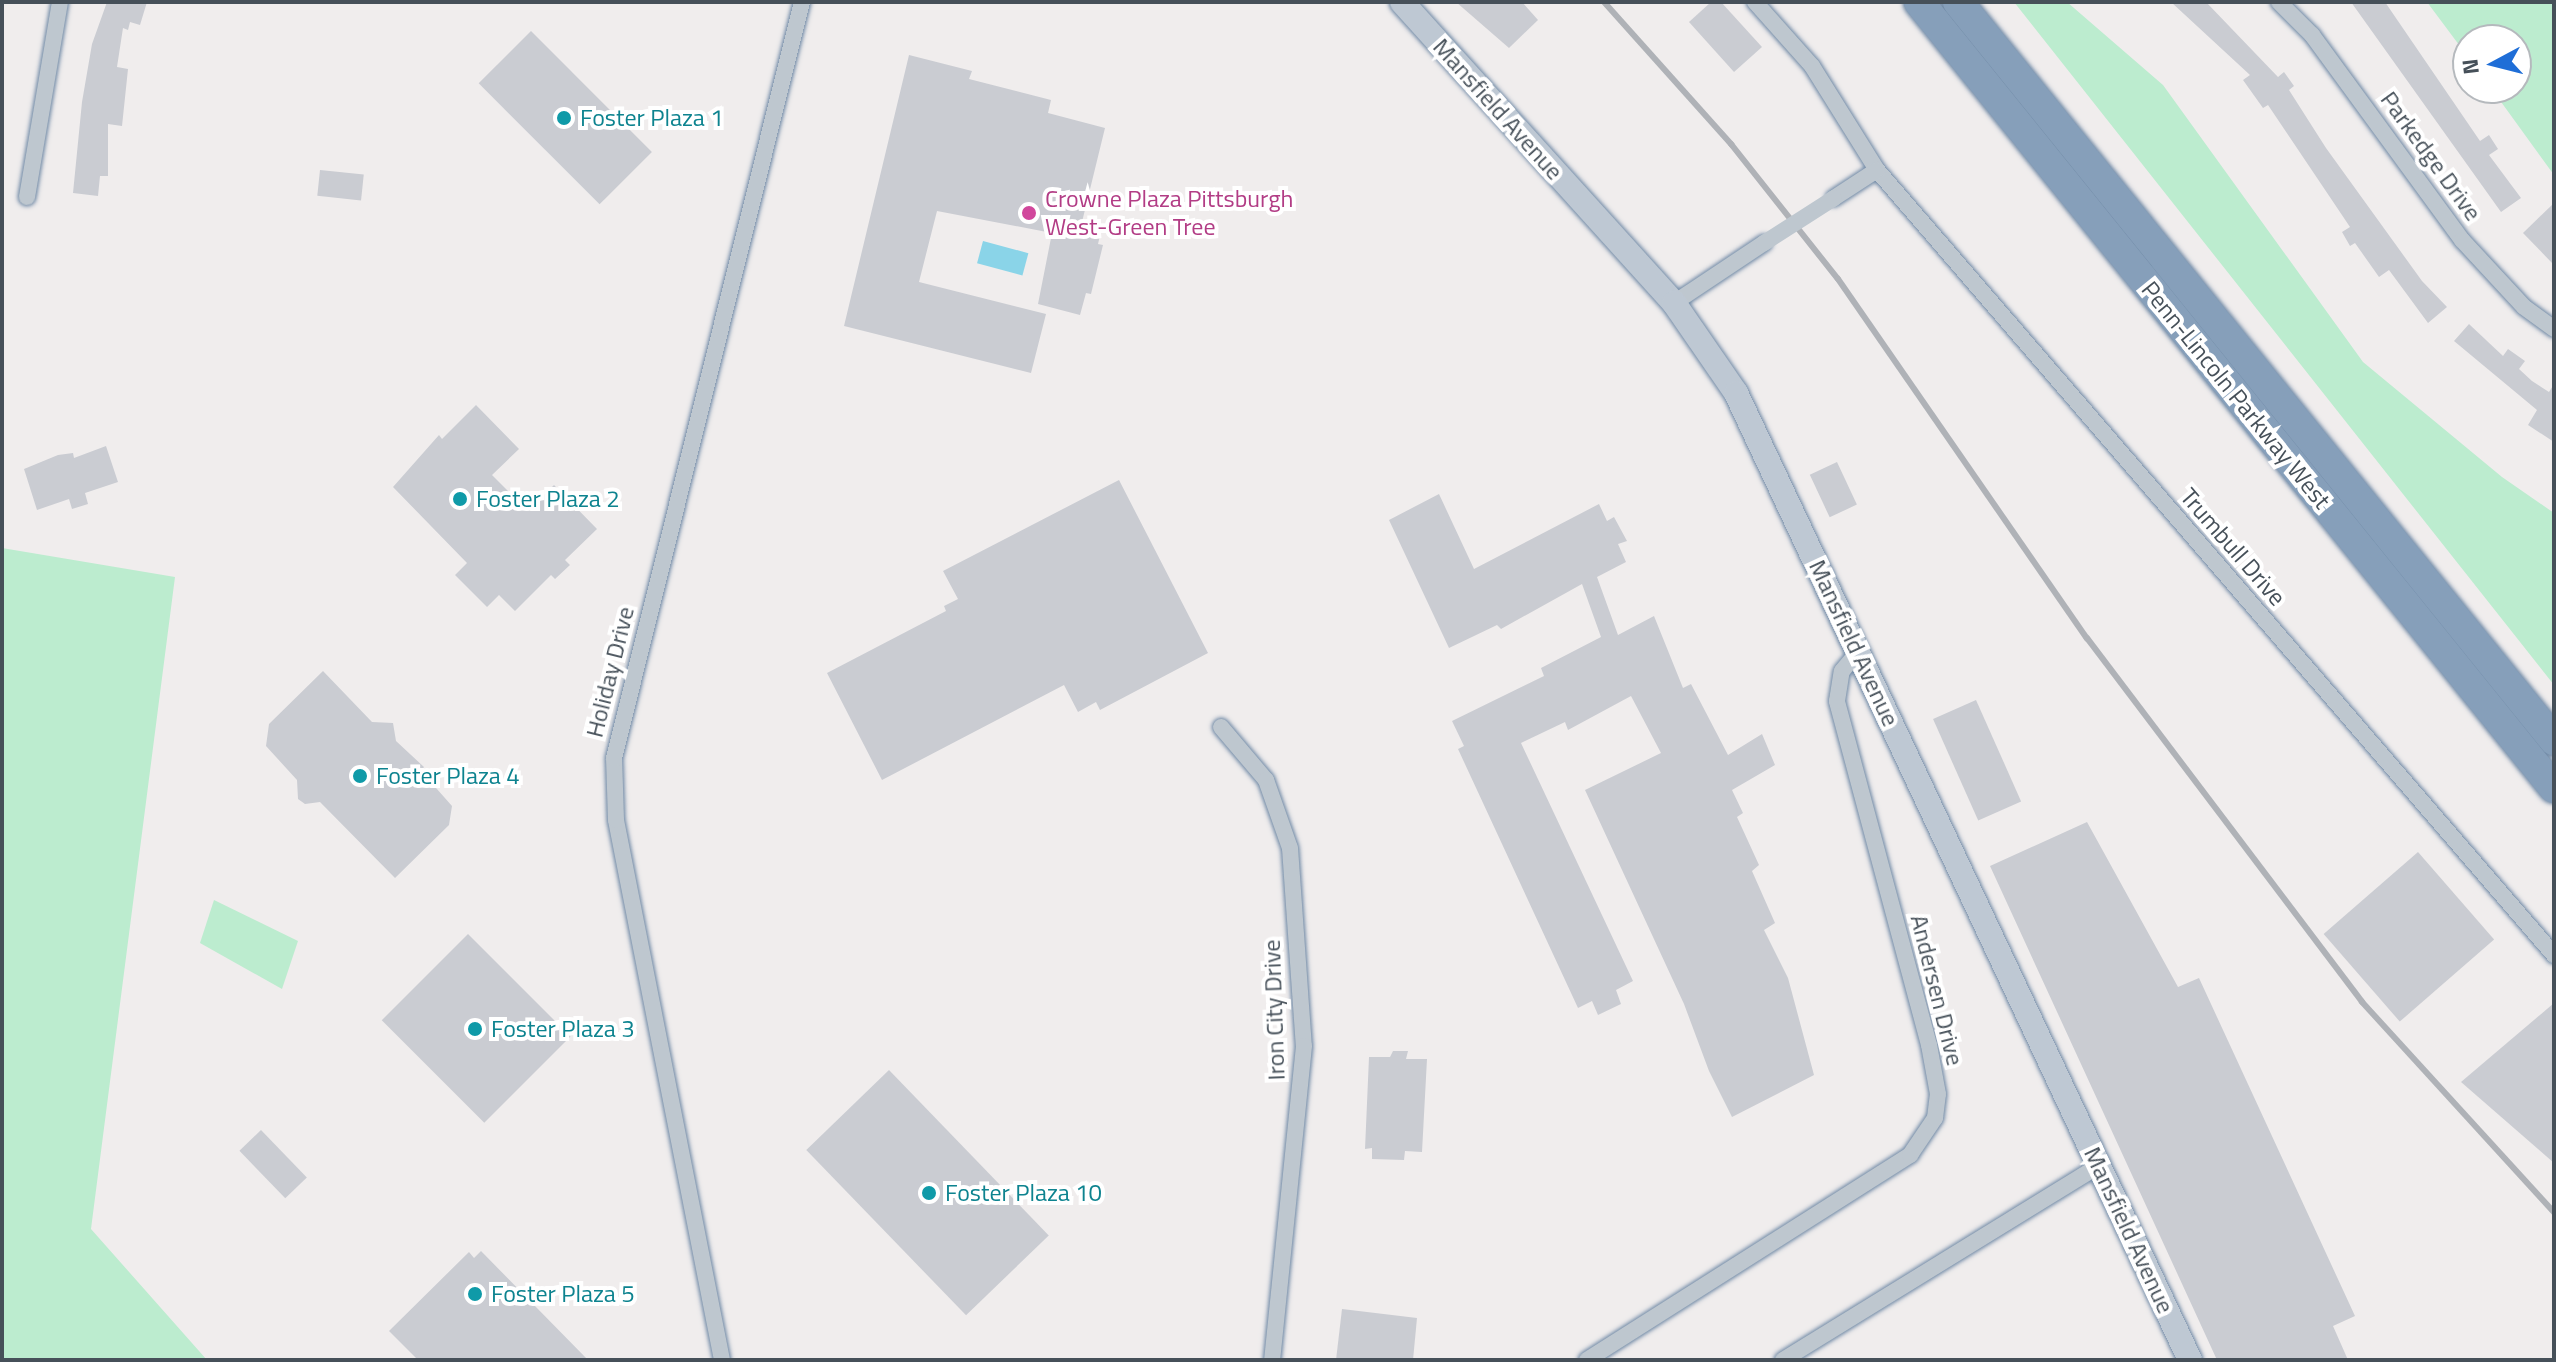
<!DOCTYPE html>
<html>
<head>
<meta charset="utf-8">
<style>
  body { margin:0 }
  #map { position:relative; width:2556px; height:1362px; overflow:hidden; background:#f0eded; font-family:"Titillium Web",sans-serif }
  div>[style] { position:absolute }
  .green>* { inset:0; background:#bceccf }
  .water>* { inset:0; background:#8ad4e8; transform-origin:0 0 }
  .building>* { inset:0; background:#caccd2; transform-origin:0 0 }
  .roads { filter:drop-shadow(0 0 2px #718aa6) drop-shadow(0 0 2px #718aa6) }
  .minor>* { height:16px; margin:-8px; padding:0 8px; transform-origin:8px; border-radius:8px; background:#bec7cf }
  .secondary>* { height:24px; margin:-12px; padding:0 12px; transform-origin:12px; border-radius:12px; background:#bec8d3 }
  .motorway>* { height:30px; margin:-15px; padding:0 15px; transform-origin:15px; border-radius:15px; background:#869fba }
  .rail>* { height:6px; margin:-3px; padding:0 3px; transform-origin:3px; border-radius:3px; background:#afb2b7 }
  .minor-bridge>* { height:16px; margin:-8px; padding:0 8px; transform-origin:8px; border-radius:8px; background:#bec7cf }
  .dots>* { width:22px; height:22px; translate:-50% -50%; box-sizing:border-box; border:4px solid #fff; border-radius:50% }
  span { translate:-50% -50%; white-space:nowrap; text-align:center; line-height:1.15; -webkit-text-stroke:8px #fff; paint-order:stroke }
  .street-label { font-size:24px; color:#465059 }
  .culture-label { font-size:24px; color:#0d838f }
  .left { translate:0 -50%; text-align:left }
  .hotel-label { font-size:24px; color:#b23c85 }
  .frame { position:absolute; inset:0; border:4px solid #465059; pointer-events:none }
  .north { position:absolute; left:2452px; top:24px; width:80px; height:80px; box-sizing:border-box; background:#fff; border:2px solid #b5b9bd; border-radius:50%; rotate:263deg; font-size:22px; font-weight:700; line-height:32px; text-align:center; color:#465059 }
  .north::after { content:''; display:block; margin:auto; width:28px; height:36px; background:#1f6ed7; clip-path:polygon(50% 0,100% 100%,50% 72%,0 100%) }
</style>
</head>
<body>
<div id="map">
  <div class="green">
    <i style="clip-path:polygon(2014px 2px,2067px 2px,2163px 85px,2363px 362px,2502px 477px,2554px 513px,2554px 685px)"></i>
    <i style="clip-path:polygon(2427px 2px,2554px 2px,2554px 175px,2491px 88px,2516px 88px,2516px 40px,2468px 40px,2468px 57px)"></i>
    <i style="clip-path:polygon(2px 548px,175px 577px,91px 1229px,207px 1360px,2px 1360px)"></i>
    <i style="clip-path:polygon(214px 900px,298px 941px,282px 989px,200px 943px)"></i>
  </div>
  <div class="water">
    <i style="left:983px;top:241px;width:47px;height:23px;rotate:15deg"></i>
  </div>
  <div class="building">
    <i style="clip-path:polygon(107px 2px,147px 2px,140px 25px,130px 22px,128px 30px,123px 28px,117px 67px,128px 69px,122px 126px,108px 124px,108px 176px,100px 176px,98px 196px,73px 193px,82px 102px,92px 44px)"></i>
    <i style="clip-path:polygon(1456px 2px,1522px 2px,1538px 20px,1509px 48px)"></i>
    <i style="clip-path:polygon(1711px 2px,1721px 2px,1762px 47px,1734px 72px,1689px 22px)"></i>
    <i style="clip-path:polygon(2171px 2px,2206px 2px,2278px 77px,2284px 72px,2294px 86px,2289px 90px,2326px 148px,2422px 281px,2447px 307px,2428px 323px,2389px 270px,2379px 277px,2355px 243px,2350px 246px,2342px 232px,2350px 227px,2268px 105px,2263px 108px,2243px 80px,2250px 75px)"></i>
    <i style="clip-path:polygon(2351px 2px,2385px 2px,2480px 141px,2489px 135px,2498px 149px,2489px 155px,2521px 198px,2501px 212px)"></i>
    <i style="left:531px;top:31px;width:171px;height:74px;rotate:45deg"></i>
    <i style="clip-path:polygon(909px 55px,972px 71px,969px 79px,1051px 100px,1048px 113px,1105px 128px,1082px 222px,1102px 227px,1098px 244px,1103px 245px,1091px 294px,1086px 293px,1080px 315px,1038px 304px,1052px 233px,937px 211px,919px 282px,1046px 314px,1031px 373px,844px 326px)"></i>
    <i style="left:320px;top:170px;width:44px;height:26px;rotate:6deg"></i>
    <i style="clip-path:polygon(2554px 203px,2554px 265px,2523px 233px)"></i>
    <i style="clip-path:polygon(2469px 324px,2503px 356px,2508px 349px,2525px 361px,2519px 369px,2532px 381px,2549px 392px,2554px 384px,2554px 442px,2528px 425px,2537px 410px,2454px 341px)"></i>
    <i style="clip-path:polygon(476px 405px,519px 449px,492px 475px,528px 511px,554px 485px,597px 529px,565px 560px,570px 565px,555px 579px,551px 575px,515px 611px,499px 595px,487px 607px,455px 575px,467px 563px,393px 487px,439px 435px,442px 439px)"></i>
    <i style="clip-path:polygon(106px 446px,118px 482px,85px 493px,88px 504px,72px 509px,69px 499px,37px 510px,24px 469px,58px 455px,73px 453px,74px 458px)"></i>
    <i style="left:1837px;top:462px;width:47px;height:30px;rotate:65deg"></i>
    <i style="clip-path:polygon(1119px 480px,1208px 653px,1100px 710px,1096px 702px,1078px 712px,1064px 685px,882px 780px,827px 673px,946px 611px,944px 606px,958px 599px,943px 571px)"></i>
    <i style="clip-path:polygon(1439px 494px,1474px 569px,1599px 504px,1607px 521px,1614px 517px,1627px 541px,1618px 544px,1626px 562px,1597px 577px,1618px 635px,1654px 616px,1683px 688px,1691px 684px,1728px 755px,1762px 734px,1775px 765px,1732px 790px,1743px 813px,1737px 817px,1759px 865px,1752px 871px,1775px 923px,1764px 930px,1788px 978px,1814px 1075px,1732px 1117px,1709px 1071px,1684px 1004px,1585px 790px,1661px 753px,1631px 696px,1568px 730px,1565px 722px,1521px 743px,1633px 981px,1616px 990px,1621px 1004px,1598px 1015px,1592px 1001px,1578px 1008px,1458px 749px,1464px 746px,1452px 721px,1544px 676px,1541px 668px,1601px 637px,1582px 584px,1501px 629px,1497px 625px,1449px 648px,1389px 520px)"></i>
    <i style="clip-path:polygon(323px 671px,372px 722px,393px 723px,396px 741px,424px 767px,421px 771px,452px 806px,449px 825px,395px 878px,320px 802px,305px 804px,298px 799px,297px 780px,266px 746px,269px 724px)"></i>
    <i style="left:1976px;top:700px;width:111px;height:47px;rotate:66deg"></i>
    <i style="clip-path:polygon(2087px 822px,2178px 987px,2199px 978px,2355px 1316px,2333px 1326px,2348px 1360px,2217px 1360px,1990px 866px)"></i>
    <i style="left:2418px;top:852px;width:116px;height:125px;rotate:49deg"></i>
    <i style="left:468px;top:934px;width:145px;height:122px;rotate:45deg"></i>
    <i style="clip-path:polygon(2554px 1003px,2554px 1163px,2461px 1082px)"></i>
    <i style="clip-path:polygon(1393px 1051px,1408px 1051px,1406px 1059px,1427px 1059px,1422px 1152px,1405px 1151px,1404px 1160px,1372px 1159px,1372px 1148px,1365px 1149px,1369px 1057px,1390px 1057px)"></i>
    <i style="left:889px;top:1070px;width:230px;height:115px;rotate:46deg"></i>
    <i style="left:261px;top:1130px;width:66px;height:30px;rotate:46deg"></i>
    <i style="clip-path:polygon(481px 1251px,588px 1360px,418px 1360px,389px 1331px,469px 1252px,474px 1258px)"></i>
    <i style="clip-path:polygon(1342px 1309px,1417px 1318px,1413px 1360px,1336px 1360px)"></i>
  </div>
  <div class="roads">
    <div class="minor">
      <i style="left:1755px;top:2px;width:86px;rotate:48.3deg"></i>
      <i style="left:1812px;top:66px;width:123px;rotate:58deg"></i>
      <i style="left:1877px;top:170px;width:1037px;rotate:49.22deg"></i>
      <i style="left:2279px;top:2px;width:47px;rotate:45deg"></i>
      <i style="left:2312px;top:35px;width:254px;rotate:53.8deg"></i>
      <i style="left:2462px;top:240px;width:91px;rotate:47.2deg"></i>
      <i style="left:2524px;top:307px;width:37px;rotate:36deg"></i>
      <i style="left:27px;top:197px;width:198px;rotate:-80.4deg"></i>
      <i style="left:1834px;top:198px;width:51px;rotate:-33.1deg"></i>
      <i style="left:1674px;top:303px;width:108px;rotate:-33.7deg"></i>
      <i style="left:1221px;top:727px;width:70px;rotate:49.7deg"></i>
      <i style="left:1266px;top:780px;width:72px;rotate:70.6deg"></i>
      <i style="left:1290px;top:848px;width:198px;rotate:86deg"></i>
      <i style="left:1304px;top:1046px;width:316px;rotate:95.8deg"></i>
      <i style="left:722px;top:1360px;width:550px;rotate:-101.11deg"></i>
      <i style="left:616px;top:820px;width:62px;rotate:-91.8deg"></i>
      <i style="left:614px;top:758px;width:779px;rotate:-76.04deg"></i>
      <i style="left:1587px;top:1360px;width:383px;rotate:-32.4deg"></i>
      <i style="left:1910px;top:1155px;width:45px;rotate:-56deg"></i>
      <i style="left:1935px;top:1118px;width:24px;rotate:-83deg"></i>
      <i style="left:1938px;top:1094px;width:50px;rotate:-100.4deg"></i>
      <i style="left:1929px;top:1045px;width:356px;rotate:-105deg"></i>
      <i style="left:1837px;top:701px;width:30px;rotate:-81deg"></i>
      <i style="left:1842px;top:671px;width:25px;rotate:-50deg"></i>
      <i style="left:1783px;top:1360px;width:370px;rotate:-31.6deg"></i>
    </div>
    <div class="secondary">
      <i style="left:1402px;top:2px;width:406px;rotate:47.9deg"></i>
      <i style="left:1674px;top:303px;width:109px;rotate:55.4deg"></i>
      <i style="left:1736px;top:393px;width:1068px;rotate:64.85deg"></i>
    </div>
    <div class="motorway">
      <i style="left:1919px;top:2px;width:1010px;rotate:51.07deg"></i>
      <i style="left:1958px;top:2px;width:949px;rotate:51.08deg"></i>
    </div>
  </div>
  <div class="rail">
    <i style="left:1604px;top:2px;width:191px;rotate:48.2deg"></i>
    <i style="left:1731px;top:144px;width:172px;rotate:51.6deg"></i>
    <i style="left:1838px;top:279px;width:437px;rotate:55.3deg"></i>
    <i style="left:2087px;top:638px;width:456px;rotate:52.9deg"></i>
    <i style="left:2362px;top:1002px;width:285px;rotate:47.6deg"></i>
  </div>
  <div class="minor-bridge">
    <i style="left:1764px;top:243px;width:83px;rotate:-32.7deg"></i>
  </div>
  <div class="dots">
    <i style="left:564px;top:118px;background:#0f9aa8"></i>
    <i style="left:1029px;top:213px;background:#d1479c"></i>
    <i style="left:460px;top:499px;background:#0f9aa8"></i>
    <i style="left:360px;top:776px;background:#0f9aa8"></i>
    <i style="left:475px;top:1029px;background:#0f9aa8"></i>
    <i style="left:929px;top:1193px;background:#0f9aa8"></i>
    <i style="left:475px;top:1294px;background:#0f9aa8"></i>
  </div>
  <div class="street-label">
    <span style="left:1498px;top:109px;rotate:48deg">Mansfield Avenue</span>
    <span style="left:2431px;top:156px;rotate:54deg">Parkedge Drive</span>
    <span style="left:2236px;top:395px;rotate:51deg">Penn-Lincoln Parkway West</span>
    <span style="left:2233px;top:547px;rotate:49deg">Trumbull Drive</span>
    <span style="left:1854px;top:643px;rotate:65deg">Mansfield Avenue</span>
    <span style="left:610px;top:672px;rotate:-76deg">Holiday Drive</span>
    <span style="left:1937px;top:990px;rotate:76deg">Andersen Drive</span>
    <span style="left:1274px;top:1010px;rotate:-92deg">Iron City Drive</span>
    <span style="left:2129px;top:1230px;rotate:65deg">Mansfield Avenue</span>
  </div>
  <div class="culture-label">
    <span class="left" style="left:580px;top:118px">Foster Plaza 1</span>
    <span class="left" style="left:476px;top:499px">Foster Plaza 2</span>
    <span class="left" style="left:376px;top:776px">Foster Plaza 4</span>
    <span class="left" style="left:491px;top:1029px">Foster Plaza 3</span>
    <span class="left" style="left:945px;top:1193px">Foster Plaza 10</span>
    <span class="left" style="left:491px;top:1294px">Foster Plaza 5</span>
  </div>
  <div class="hotel-label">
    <span class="left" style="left:1045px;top:213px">Crowne Plaza Pittsburgh<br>West-Green Tree</span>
  </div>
  <div class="frame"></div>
  <div class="north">N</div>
</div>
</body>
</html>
